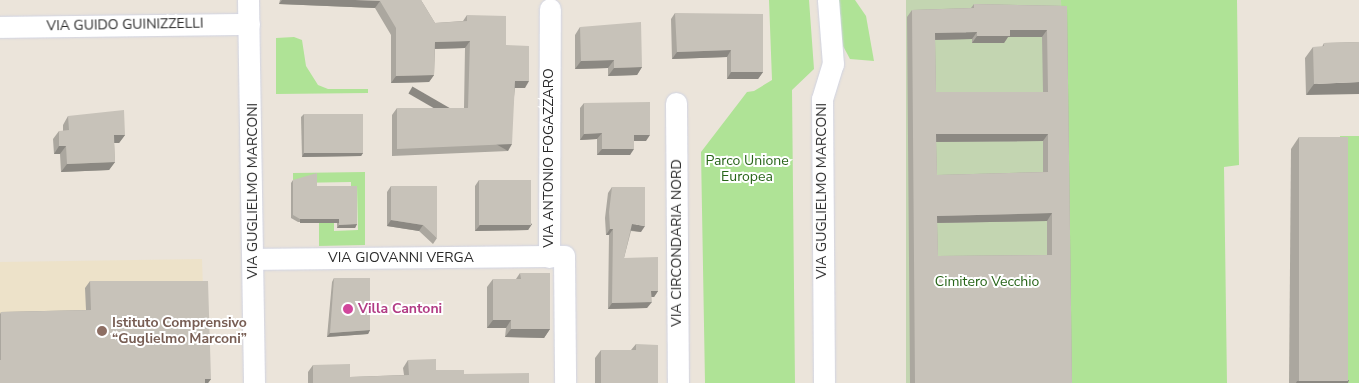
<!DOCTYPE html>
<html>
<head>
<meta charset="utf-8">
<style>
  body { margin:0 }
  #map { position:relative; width:1359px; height:383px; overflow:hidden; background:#ebe4da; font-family:"Nunito Sans",sans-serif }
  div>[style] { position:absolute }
  .education>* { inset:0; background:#ede2c9 }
  .green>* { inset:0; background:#afe396; transform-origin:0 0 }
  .cemetery>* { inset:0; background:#c3d5b1; transform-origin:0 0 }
  .roads { filter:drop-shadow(0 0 1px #d0d3e2) drop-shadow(0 0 1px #d0d3e2) }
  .minor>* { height:21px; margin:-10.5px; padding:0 10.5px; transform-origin:10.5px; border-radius:10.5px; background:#fff }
  .wall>* { inset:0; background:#aba79f }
  .shaded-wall>* { inset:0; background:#8b8882; transform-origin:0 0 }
  .building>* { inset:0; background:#c7c2b9; transform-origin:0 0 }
  .dots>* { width:14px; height:14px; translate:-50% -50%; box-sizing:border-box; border:2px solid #fff; border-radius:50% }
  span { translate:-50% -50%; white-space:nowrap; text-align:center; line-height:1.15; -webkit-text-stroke:4px #fff; paint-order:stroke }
  .street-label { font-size:14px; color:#292929 }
  .park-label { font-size:14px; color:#286519 }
  .hotel-label { font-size:14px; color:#b23c85; font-weight:700 }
  .left { translate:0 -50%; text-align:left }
  .education-label { font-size:14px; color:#785e54; font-weight:700 }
</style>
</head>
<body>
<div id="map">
  <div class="education">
    <i style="clip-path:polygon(202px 259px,203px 288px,0 383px,0 262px)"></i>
  </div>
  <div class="green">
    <i style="clip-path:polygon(769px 0,809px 0,814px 69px,792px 90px,795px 383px,705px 383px,701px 152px,747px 92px,754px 91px,772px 80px)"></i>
    <i style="clip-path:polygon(839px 0,855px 0,866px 16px,874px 61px,850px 59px,843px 46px)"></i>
    <i style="clip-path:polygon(1061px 0,1237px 0,1239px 165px,1224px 167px,1227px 383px,1067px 383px)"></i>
    <i style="clip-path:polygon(294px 37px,302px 40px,306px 66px,318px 85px,328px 89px,368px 89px,368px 93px,276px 94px,276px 38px)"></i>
    <i style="left:1340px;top:136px;width:19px;height:247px"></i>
    <i style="clip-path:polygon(365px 172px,365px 245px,319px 246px,319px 223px,334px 223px,334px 231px,358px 230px,357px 186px,351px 186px,351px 182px,293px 183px,293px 173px)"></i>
  </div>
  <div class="cemetery">
    <i style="left:906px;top:0;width:155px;height:383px"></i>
  </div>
  <div class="roads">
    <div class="minor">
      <i style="left:248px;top:0;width:383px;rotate:89.1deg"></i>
      <i style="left:0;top:27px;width:249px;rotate:-0.7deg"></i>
      <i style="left:676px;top:103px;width:280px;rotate:89.6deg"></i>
      <i style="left:549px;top:257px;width:248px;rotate:-89.8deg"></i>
      <i style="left:254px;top:259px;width:310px;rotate:-0.6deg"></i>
      <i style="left:564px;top:256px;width:127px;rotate:89.5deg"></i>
      <i style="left:824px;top:383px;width:284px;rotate:-90.4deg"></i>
      <i style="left:822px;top:99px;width:37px;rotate:-73deg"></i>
      <i style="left:833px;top:64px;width:64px;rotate:-94.5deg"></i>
    </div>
  </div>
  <div class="wall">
    <i style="clip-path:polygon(280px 0,421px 0,435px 23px,463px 21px,467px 15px,506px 45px,525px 88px,515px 88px,508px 151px,392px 156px,392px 115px,397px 108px,464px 108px,465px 48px,435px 49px,434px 75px,429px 82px,391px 83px,391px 35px,375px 8px,279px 4px)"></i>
    <i style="clip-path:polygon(evenodd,974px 4px,1067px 6px,1072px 383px,910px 383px,907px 17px,912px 10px,971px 8px,974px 4px,1008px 37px,1042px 37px,1043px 92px,936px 92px,935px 40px,972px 39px,972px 43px,1004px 43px,1008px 37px,974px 4px,1043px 141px,1043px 172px,937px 175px,936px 142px,1043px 141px,974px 4px,1047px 221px,1047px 255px,938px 256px,937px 223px,1047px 221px)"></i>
    <i style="clip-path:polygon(675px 13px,763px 72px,758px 79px,727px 79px,727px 57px,672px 59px,671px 19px)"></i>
    <i style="clip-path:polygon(580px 27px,642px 67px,637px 75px,608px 76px,608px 68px,575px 69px,575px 35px)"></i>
    <i style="clip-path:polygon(1359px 42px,1306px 95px,1305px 58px,1313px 47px,1322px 47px,1324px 43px)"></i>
    <i style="clip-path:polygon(584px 103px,646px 141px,634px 141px,630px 155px,597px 155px,597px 139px,580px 140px,580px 108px)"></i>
    <i style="clip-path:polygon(304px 114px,363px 153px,361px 156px,302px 157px,301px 117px)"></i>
    <i style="clip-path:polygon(68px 116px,125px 135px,119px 143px,114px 143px,115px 162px,109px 170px,61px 172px,60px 154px,54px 154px,53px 139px,59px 131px,63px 131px,63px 125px)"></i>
    <i style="clip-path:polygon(1299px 137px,1348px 383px,1289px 383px,1291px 149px)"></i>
    <i style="clip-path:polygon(293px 180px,317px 186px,357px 224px,355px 228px,337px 228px,337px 222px,298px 222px,291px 218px,291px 183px)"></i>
    <i style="clip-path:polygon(479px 180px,532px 224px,528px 230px,475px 231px,475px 186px)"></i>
    <i style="clip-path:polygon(391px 186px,437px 238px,433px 244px,419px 231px,387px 226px,387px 192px)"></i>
    <i style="clip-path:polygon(612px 187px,641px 232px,631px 231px,624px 258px,658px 291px,654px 297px,651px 297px,647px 308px,608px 309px,609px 235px,606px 235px,605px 218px,608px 193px)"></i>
    <i style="clip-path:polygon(520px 273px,550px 329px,544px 338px,505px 337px,506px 328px,487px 328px,487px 287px,493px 279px,516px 279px)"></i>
    <i style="clip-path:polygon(334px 278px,370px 330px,368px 334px,327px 337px,332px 282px)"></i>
    <i style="clip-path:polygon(90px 281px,211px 379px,208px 383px,0 383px,0 314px,1px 312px,86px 310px,85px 288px)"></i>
    <i style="clip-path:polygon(636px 344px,658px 383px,595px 383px,595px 358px,601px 350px,631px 350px)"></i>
    <i style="clip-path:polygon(408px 360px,436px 370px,529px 383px,308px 383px,308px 372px,313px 365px,350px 377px,404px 375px,403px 368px)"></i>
  </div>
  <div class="shaded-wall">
    <i style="clip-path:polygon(282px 0,355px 0,380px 1px,375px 8px,279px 4px)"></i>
    <i style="clip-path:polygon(1010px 30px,1047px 30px,1042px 37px,1008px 37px,1004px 43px,972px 43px,977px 36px)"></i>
    <i style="clip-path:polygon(977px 32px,972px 39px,930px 40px,935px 33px)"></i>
    <i style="clip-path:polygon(470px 41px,465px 48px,430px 49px,435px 42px)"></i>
    <i style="clip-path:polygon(731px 50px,727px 57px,672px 59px,677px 52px)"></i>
    <i style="clip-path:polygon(614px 60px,608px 68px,575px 69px,581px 61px)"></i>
    <i style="clip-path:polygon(642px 67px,637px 75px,608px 76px,614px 68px)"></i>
    <i style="clip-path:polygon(731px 72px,763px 72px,758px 79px,727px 79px)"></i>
    <i style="clip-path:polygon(434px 75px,429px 82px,391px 83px,396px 76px)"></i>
    <i style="clip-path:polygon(515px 81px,529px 81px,525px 88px,510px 88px)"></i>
    <i style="clip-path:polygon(1359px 82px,1359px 94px,1306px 95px,1314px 84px)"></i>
    <i style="clip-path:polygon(602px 133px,597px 139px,580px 140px,584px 134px)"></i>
    <i style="clip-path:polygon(936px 134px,1048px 134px,1043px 141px,931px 142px)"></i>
    <i style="clip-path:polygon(114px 135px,125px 135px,119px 143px,108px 143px)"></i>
    <i style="clip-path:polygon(634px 135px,650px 135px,646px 141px,630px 141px)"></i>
    <i style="left:512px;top:144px;width:8px;height:115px;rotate:120deg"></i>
    <i style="clip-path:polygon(59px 146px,66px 146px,60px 154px,54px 154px)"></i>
    <i style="clip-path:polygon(602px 149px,634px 149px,630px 155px,597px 155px)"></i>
    <i style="clip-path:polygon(304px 153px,363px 153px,361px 156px,302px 157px)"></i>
    <i style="clip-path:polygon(115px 162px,109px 170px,61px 172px,67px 164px)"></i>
    <i style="clip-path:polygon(1052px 213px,1047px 221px,932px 223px,937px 216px)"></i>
    <i style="left:300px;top:219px;width:39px;height:4px"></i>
    <i style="clip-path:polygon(391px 220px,423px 225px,419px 231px,387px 226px)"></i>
    <i style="clip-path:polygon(357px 224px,355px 228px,337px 228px,339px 225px)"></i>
    <i style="clip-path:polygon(532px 224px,528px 230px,475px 231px,480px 225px)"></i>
    <i style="clip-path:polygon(632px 224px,645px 226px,641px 232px,628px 230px)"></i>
    <i style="clip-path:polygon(610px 229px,613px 229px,609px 235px,606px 235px)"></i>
    <i style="clip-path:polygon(651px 291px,658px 291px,654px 297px,647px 297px)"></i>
    <i style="clip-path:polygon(652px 302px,647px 308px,608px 309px,612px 303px)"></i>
    <i style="clip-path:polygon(493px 320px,511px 320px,506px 328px,487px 328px)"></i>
    <i style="clip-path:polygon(511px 329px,550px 329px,544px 338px,505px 337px)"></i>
    <i style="clip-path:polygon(370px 330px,368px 334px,327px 337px,330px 333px)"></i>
    <i style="clip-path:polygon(205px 379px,211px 379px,208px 383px,202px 383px)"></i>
    <i style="clip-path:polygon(1349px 380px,1348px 383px,1296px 383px,1297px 381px)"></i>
  </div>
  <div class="building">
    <i style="clip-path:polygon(355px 0,421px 0,435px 23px,467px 21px,467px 15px,506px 16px,506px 45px,529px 46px,529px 81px,515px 81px,512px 144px,397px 149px,397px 108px,468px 108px,470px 41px,435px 42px,434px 75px,396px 76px,396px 28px,380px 1px)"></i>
    <i style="clip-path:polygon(evenodd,974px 4px,1067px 6px,1072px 383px,915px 383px,912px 10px,974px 8px,974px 4px,1010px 30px,1047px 30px,1048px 92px,936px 92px,935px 33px,977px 32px,977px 36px,1010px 36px,1010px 30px,974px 4px,936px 134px,1048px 134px,1048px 172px,937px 175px,936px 134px,974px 4px,1052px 213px,1052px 255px,938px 256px,937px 216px,1052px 213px)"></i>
    <i style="clip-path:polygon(675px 13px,763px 14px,763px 72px,731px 72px,731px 50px,677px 52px)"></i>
    <i style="clip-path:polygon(641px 22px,642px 67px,614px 68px,614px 60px,581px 61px,580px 27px)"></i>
    <i style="clip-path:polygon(1359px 42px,1359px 82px,1314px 84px,1313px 47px,1324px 46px,1324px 43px)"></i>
    <i style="clip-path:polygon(650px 102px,650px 135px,634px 135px,634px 149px,602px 149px,602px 133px,584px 134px,584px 103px)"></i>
    <i style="clip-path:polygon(124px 110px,125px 135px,114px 135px,115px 162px,67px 164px,66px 146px,59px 146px,59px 131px,69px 130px,68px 116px)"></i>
    <i style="left:304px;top:114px;width:59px;height:39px"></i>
    <i style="left:1299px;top:137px;width:49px;height:244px"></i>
    <i style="clip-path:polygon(317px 173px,317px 186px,357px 186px,357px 224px,339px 225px,339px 219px,300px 219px,293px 215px,293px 180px)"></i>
    <i style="left:479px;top:180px;width:52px;height:45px"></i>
    <i style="clip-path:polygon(391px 186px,437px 186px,437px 238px,423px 225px,391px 220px)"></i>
    <i style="clip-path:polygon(612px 187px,645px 187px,645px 226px,632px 224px,624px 258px,658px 257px,658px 291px,651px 291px,652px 302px,612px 303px,613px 229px,610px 229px,609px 212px)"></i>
    <i style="clip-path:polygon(520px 273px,550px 273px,550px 329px,511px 329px,511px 320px,493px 320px,493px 279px,521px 279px)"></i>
    <i style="clip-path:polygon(334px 278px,370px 278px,370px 330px,330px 333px)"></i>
    <i style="clip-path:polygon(90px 281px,208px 281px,211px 379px,205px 379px,205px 383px,0 383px,0 360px,1px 360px,1px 312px,91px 310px)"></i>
    <i style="clip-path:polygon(636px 344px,658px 345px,658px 383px,601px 383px,601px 350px,636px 350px)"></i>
    <i style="clip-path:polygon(436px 359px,436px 370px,464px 370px,464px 374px,529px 373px,529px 383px,313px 383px,313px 365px,350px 364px,350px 377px,409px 375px,408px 360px)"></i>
  </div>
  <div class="dots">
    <i style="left:348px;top:309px;background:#d1479c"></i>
    <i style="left:102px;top:331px;background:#8d6e63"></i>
  </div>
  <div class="street-label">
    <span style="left:125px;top:25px;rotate:-1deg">VIA GUIDO GUINIZZELLI</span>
    <span style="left:549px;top:158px;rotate:-90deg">VIA ANTONIO FOGAZZARO</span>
    <span style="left:253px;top:191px;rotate:-90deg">VIA GUGLIELMO MARCONI</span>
    <span style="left:822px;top:191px;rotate:-90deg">VIA GUGLIELMO MARCONI</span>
    <span style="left:677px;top:243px;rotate:-90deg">VIA CIRCONDARIA NORD</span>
    <span style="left:401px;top:258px">VIA GIOVANNI VERGA</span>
  </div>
  <div class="park-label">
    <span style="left:747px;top:169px">Parco Unione<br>Europea</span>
    <span style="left:987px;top:282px">Cimitero Vecchio</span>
  </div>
  <div class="hotel-label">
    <span class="left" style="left:358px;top:309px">Villa Cantoni</span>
  </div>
  <div class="education-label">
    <span class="left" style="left:112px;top:331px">Istituto Comprensivo<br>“Guglielmo Marconi”</span>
  </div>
</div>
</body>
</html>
